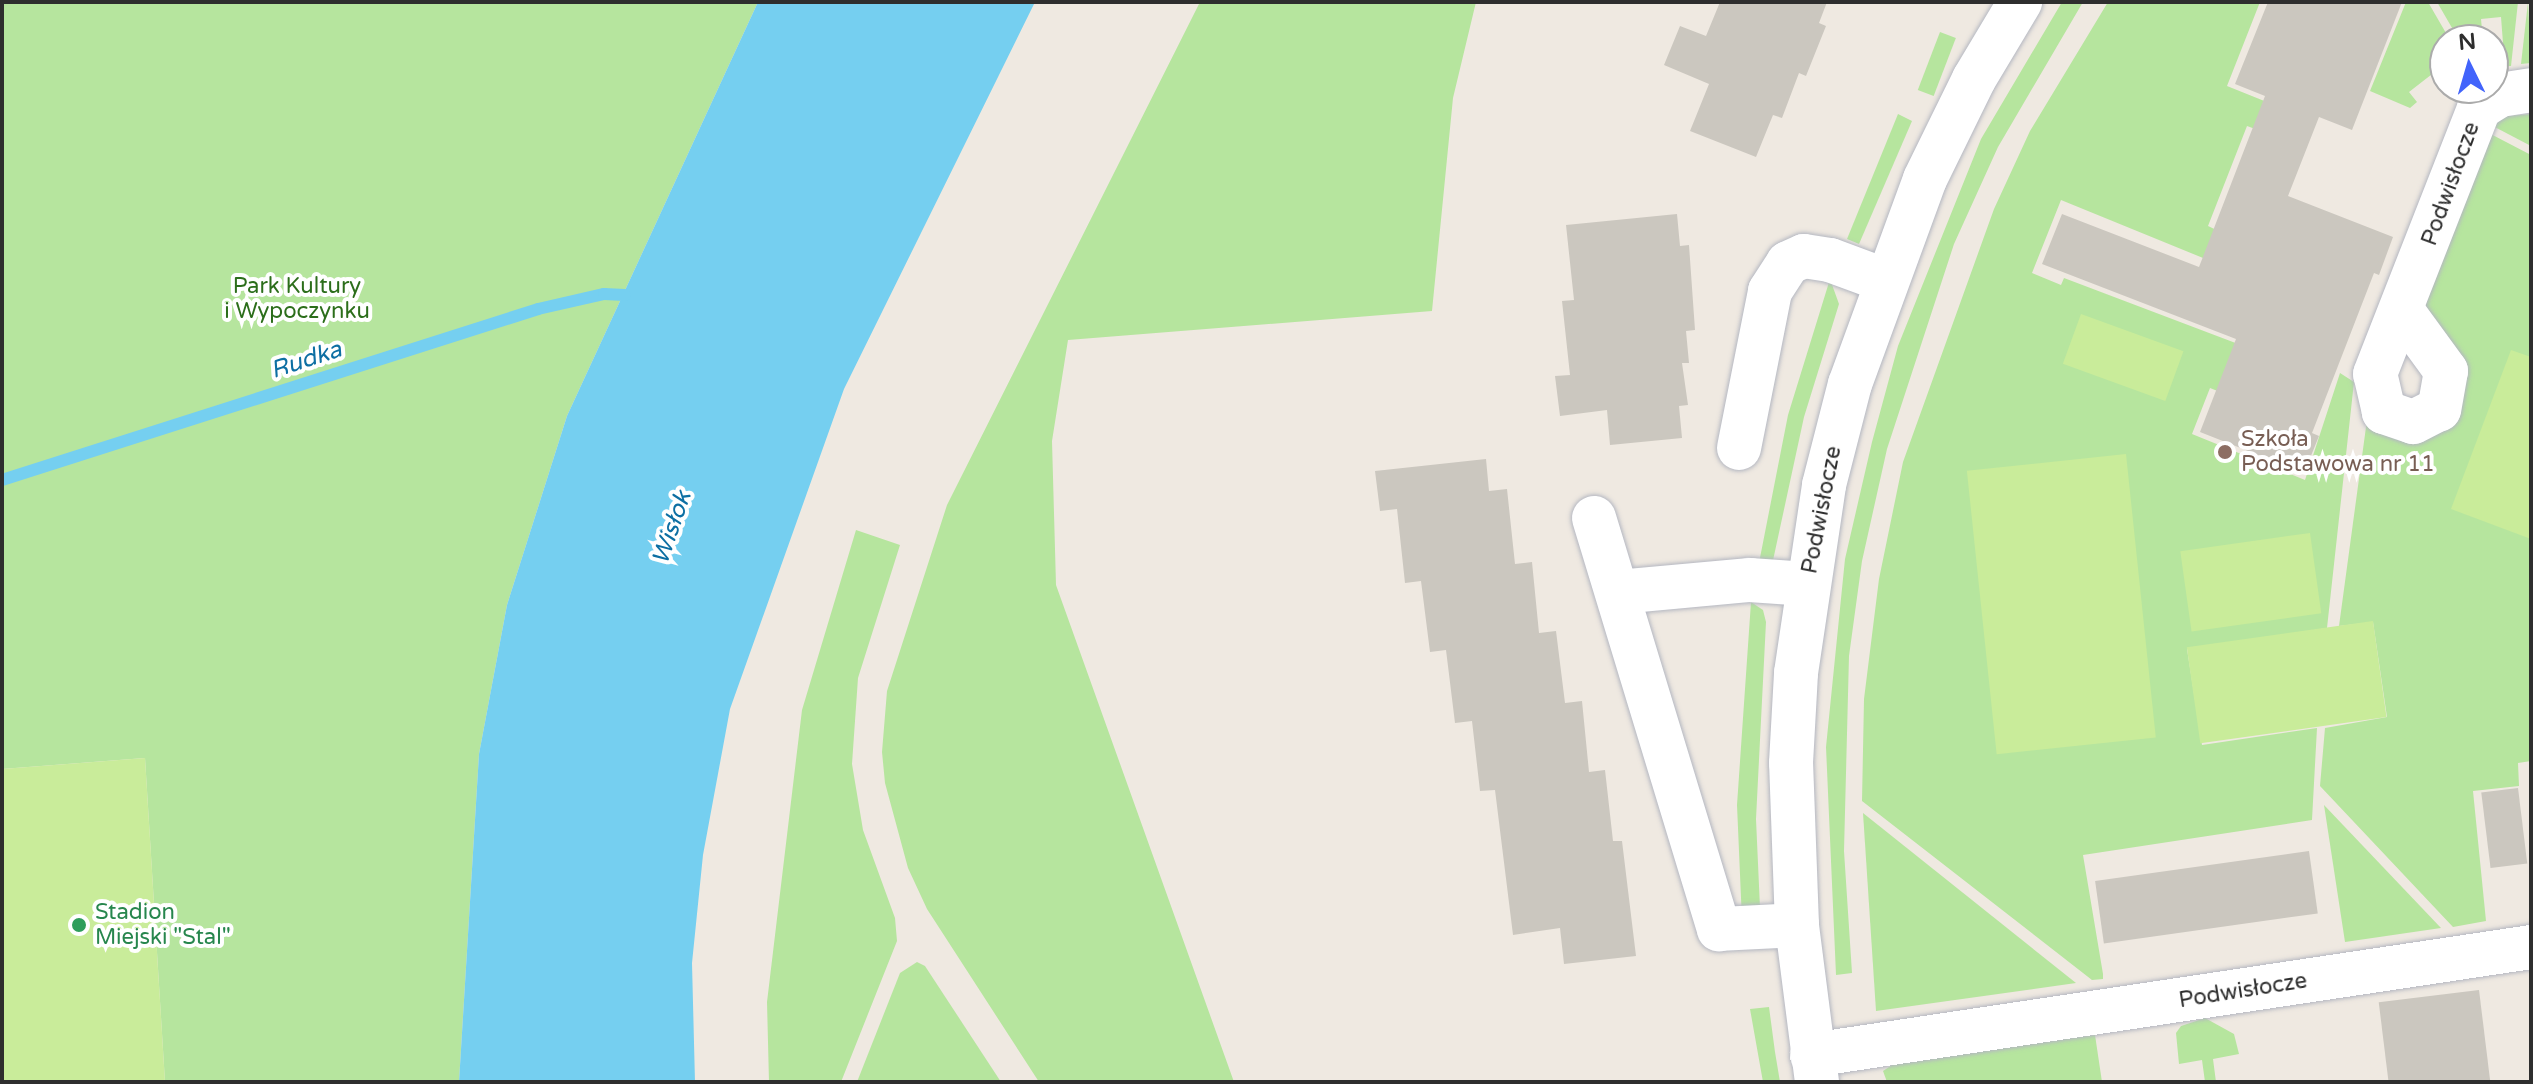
<!DOCTYPE html>
<html>
<head>
<meta charset="utf-8">
<style>
  body { margin:0 }
  #map { position:relative; width:2533px; height:1084px; overflow:hidden; background:#efe9e1; font-family:"Varela Round",sans-serif }
  div>[style] { position:absolute }
  .green>* { inset:0; background:#b6e59e; transform-origin:0 0 }
  .pitch>* { inset:0; background:#c9ec9a; transform-origin:0 0 }
  .water>* { inset:0; background:#75cff0 }
  .stream>* { height:12px; margin:-6px; padding:0 6px; transform-origin:6px; border-radius:6px; background:#75cff0 }
  .building>* { inset:0; background:#cbc7bf; transform-origin:0 0 }
  .roads { filter:drop-shadow(0 0 2px #b4b7c1) drop-shadow(0 0 2px #b4b7c1) }
  .minor>* { height:44px; margin:-22px; padding:0 22px; transform-origin:22px; border-radius:22px; background:#fff }
  .tertiary>* { height:44px; margin:-22px; padding:0 22px; transform-origin:22px; border-radius:22px; background:#fff }
  .dots>* { width:22px; height:22px; translate:-50% -50%; box-sizing:border-box; border:4px solid #fff; border-radius:50% }
  span { translate:-50% -50%; white-space:nowrap; text-align:center; line-height:1.15; -webkit-text-stroke:8px #fff; paint-order:stroke }
  .street-label { font-size:22px; color:#2e2e2e }
  .park-label { font-size:22px; color:#2c6e1b }
  .education-label { font-size:22px; color:#785e54 }
  .left { translate:0 -50%; text-align:left }
  .leisure-label { font-size:22px; color:#27864d }
  .water-label { font-size:24px; color:#0d6fa3; font-style:italic }
  .frame { position:absolute; inset:0; border:4px solid #2e2e2e; pointer-events:none }
  .north { position:absolute; left:2429px; top:24px; width:80px; height:80px; box-sizing:border-box; background:#fff; border:2px solid #ababab; border-radius:50%; rotate:355deg; font-size:22px; font-weight:700; line-height:32px; text-align:center; color:#2e2e2e }
  .north::after { content:''; display:block; margin:auto; width:28px; height:36px; background:#4264fb; clip-path:polygon(50% 0,100% 100%,50% 72%,0 100%) }
</style>
</head>
<body>
<div id="map">
  <div class="green">
    <i style="clip-path:polygon(2px 2px,758px 2px,567px 416px,507px 605px,479px 754px,459px 1082px,165px 1082px,145px 758px,2px 769px)"></i>
    <i style="clip-path:polygon(1200px 2px,1476px 2px,1453px 98px,1432px 311px,1068px 340px,1052px 441px,1056px 585px,1234px 1082px,1039px 1082px,927px 909px,908px 868px,885px 783px,882px 752px,887px 691px,947px 505px)"></i>
    <i style="clip-path:polygon(2062px 2px,2083px 2px,1998px 147px,1954px 244px,1887px 449px,1862px 561px,1849px 656px,1844px 851px,1852px 973px,1836px 975px,1826px 747px,1845px 559px,1872px 442px,1898px 346px,1981px 139px)"></i>
    <i style="clip-path:polygon(2108px 2px,2260px 2px,2227px 86px,2292px 112px,2283px 139px,2247px 126px,2208px 226px,2240px 241px,2230px 269px,2061px 200px,2032px 273px,2061px 285px,2064px 278px,2254px 350px,2235px 398px,2210px 388px,2192px 434px,2305px 480px,2340px 373px,2354px 382px,2327px 628px,2187px 649px,2202px 745px,2317px 728px,2312px 820px,2083px 855px,2103px 974px,2103px 979px,2092px 980px,1862px 801px,1864px 699px,1879px 579px,1903px 462px,1994px 209px,2030px 131px)"></i>
    <i style="clip-path:polygon(2406px 2px,2428px 2px,2450px 40px,2445px 40px,2445px 64px,2409px 92px,2417px 102px,2410px 108px,2370px 91px)"></i>
    <i style="clip-path:polygon(2437px 2px,2518px 2px,2511px 66px,2493px 67px,2493px 58px,2504px 56px,2501px 17px,2481px 19px,2483px 40px,2459px 40px)"></i>
    <i style="clip-path:polygon(2528px 2px,2531px 63px,2521px 64px)"></i>
    <i style="left:1940px;top:32px;width:17px;height:62px;rotate:21deg"></i>
    <i style="clip-path:polygon(1898px 114px,1912px 121px,1859px 244px,1847px 239px)"></i>
    <i style="clip-path:polygon(2531px 114px,2531px 146px,2489px 124px,2507px 116px)"></i>
    <i style="clip-path:polygon(2483px 130px,2531px 155px,2531px 761px,2518px 763px,2519px 786px,2473px 791px,2486px 921px,2453px 927px,2320px 786px,2325px 728px,2387px 717px,2373px 622px,2339px 626px,2369px 405px,2432px 425px,2421px 319px)"></i>
    <i style="clip-path:polygon(1830px 279px,1839px 304px,1804px 417px,1772px 565px,1758px 568px,1788px 415px)"></i>
    <i style="clip-path:polygon(856px 530px,900px 545px,858px 678px,852px 764px,863px 830px,895px 918px,897px 941px,841px 1082px,769px 1082px,767px 1002px,802px 710px)"></i>
    <i style="clip-path:polygon(1751px 602px,1763px 610px,1766px 622px,1756px 819px,1760px 908px,1742px 921px,1737px 805px)"></i>
    <i style="clip-path:polygon(2324px 805px,2441px 928px,2345px 942px)"></i>
    <i style="clip-path:polygon(1863px 813px,2076px 983px,1876px 1011px)"></i>
    <i style="clip-path:polygon(917px 962px,925px 966px,1001px 1082px,857px 1082px,900px 973px)"></i>
    <i style="clip-path:polygon(1769px 1007px,1775px 1052px,1780px 1082px,1763px 1082px,1750px 1009px)"></i>
    <i style="clip-path:polygon(2205px 1018px,2234px 1034px,2239px 1054px,2213px 1059px,2216px 1082px,2205px 1082px,2202px 1060px,2179px 1064px,2176px 1033px,2181px 1026px)"></i>
    <i style="clip-path:polygon(2095px 1035px,2102px 1082px,1887px 1082px,1883px 1071px,1895px 1063px)"></i>
  </div>
  <div class="pitch">
    <i style="left:2081px;top:314px;width:109px;height:53px;rotate:20deg"></i>
    <i style="clip-path:polygon(2511px 350px,2531px 357px,2531px 539px,2451px 509px)"></i>
    <i style="left:2126px;top:454px;width:285px;height:160px;rotate:84deg"></i>
    <i style="left:2310px;top:533px;width:81px;height:131px;rotate:82deg"></i>
    <i style="left:2373px;top:621px;width:97px;height:188px;rotate:82deg"></i>
    <i style="clip-path:polygon(145px 758px,165px 1082px,2px 1082px,2px 769px)"></i>
  </div>
  <div class="water">
    <i style="clip-path:polygon(758px 2px,1035px 2px,844px 389px,730px 709px,703px 855px,692px 963px,695px 1082px,459px 1082px,479px 754px,507px 605px,567px 416px)"></i>
  </div>
  <div class="stream">
    <i style="left:2px;top:480px;width:563px;rotate:-17.69deg"></i>
    <i style="left:538px;top:309px;width:68px;rotate:-12.8deg"></i>
    <i style="left:604px;top:294px;width:21px;rotate:3deg"></i>
  </div>
  <div class="building">
    <i style="clip-path:polygon(1720px 2px,1827px 2px,1819px 23px,1826px 26px,1806px 76px,1799px 73px,1782px 118px,1773px 115px,1756px 157px,1690px 131px,1709px 84px,1664px 65px,1680px 26px,1706px 36px)"></i>
    <i style="clip-path:polygon(2268px 2px,2402px 2px,2352px 130px,2319px 117px,2288px 196px,2393px 237px,2379px 275px,2374px 273px,2312px 433px,2319px 436px,2304px 473px,2200px 432px,2236px 339px,2042px 264px,2062px 214px,2199px 267px,2265px 96px,2235px 84px)"></i>
    <i style="clip-path:polygon(1677px 214px,1680px 246px,1689px 245px,1695px 330px,1686px 331px,1689px 363px,1682px 363px,1688px 405px,1679px 406px,1682px 438px,1610px 445px,1607px 410px,1560px 416px,1555px 376px,1570px 375px,1562px 301px,1574px 300px,1566px 225px)"></i>
    <i style="clip-path:polygon(1486px 459px,1489px 491px,1507px 489px,1515px 564px,1532px 562px,1539px 633px,1556px 631px,1565px 703px,1582px 701px,1589px 772px,1605px 770px,1613px 841px,1622px 841px,1636px 956px,1564px 964px,1560px 928px,1513px 935px,1495px 790px,1480px 791px,1472px 721px,1455px 723px,1446px 650px,1430px 652px,1421px 581px,1405px 583px,1397px 509px,1380px 511px,1375px 471px)"></i>
    <i style="left:2518px;top:788px;width:76px;height:37px;rotate:83deg"></i>
    <i style="left:2309px;top:851px;width:63px;height:216px;rotate:82deg"></i>
    <i style="left:2479px;top:990px;width:93px;height:101px;rotate:83deg"></i>
  </div>
  <div class="roads">
    <div class="minor">
      <i style="left:2403px;top:312px;width:73px;rotate:53.9deg"></i>
      <i style="left:2446px;top:371px;width:39px;rotate:100deg"></i>
      <i style="left:2439px;top:409px;width:29px;rotate:153deg"></i>
      <i style="left:2413px;top:422px;width:31px;rotate:-161deg"></i>
      <i style="left:2384px;top:412px;width:39px;rotate:-103deg"></i>
      <i style="left:2375px;top:374px;width:286px;rotate:-68.6deg"></i>
      <i style="left:2479px;top:108px;width:25px;rotate:-32deg"></i>
      <i style="left:2500px;top:95px;width:31px;rotate:-9deg"></i>
      <i style="left:1739px;top:448px;width:160px;rotate:-78.8deg"></i>
      <i style="left:1770px;top:291px;width:33px;rotate:-57deg"></i>
      <i style="left:1788px;top:263px;width:17px;rotate:-24deg"></i>
      <i style="left:1804px;top:256px;width:26px;rotate:9deg"></i>
      <i style="left:1830px;top:260px;width:58px;rotate:20.3deg"></i>
      <i style="left:1594px;top:518px;width:430px;rotate:73.1deg"></i>
      <i style="left:1719px;top:929px;width:78px;rotate:-2.9deg"></i>
      <i style="left:1618px;top:592px;width:133px;rotate:-5.2deg"></i>
      <i style="left:1750px;top:580px;width:57px;rotate:4deg"></i>
      <i style="left:1812px;top:1055px;width:727px;rotate:-8.54deg"></i>
    </div>
    <div class="tertiary">
      <i style="left:1817px;top:1082px;width:158px;rotate:-97.3deg"></i>
      <i style="left:1797px;top:925px;width:162px;rotate:-92.1deg"></i>
      <i style="left:1791px;top:763px;width:90px;rotate:-86.8deg"></i>
      <i style="left:1796px;top:673px;width:190px;rotate:-81.5deg"></i>
      <i style="left:1824px;top:485px;width:104px;rotate:-75.6deg"></i>
      <i style="left:1850px;top:384px;width:218px;rotate:-69.9deg"></i>
      <i style="left:1925px;top:179px;width:111px;rotate:-63.9deg"></i>
      <i style="left:1974px;top:79px;width:90px;rotate:-59.1deg"></i>
    </div>
  </div>
  <div class="dots">
    <i style="left:2225px;top:452px;background:#8d6e63"></i>
    <i style="left:79px;top:925px;background:#2e9e5b"></i>
  </div>
  <div class="street-label">
    <span style="left:2451px;top:184px;rotate:-70deg">Podwisłocze</span>
    <span style="left:1822px;top:510px;rotate:-79deg">Podwisłocze</span>
    <span style="left:2243px;top:991px;rotate:-9deg">Podwisłocze</span>
  </div>
  <div class="park-label">
    <span style="left:297px;top:299px">Park Kultury<br>i Wypoczynku</span>
  </div>
  <div class="education-label">
    <span class="left" style="left:2241px;top:452px">Szkoła<br>Podstawowa nr 11</span>
  </div>
  <div class="leisure-label">
    <span class="left" style="left:95px;top:925px">Stadion<br>Miejski "Stal"</span>
  </div>
  <div class="water-label">
    <span style="left:306px;top:360px;rotate:-18deg">Rudka</span>
    <span style="left:672px;top:528px;rotate:-71deg">Wisłok</span>
  </div>
  <div class="frame"></div>
  <div class="north">N</div>
</div>
</body>
</html>
